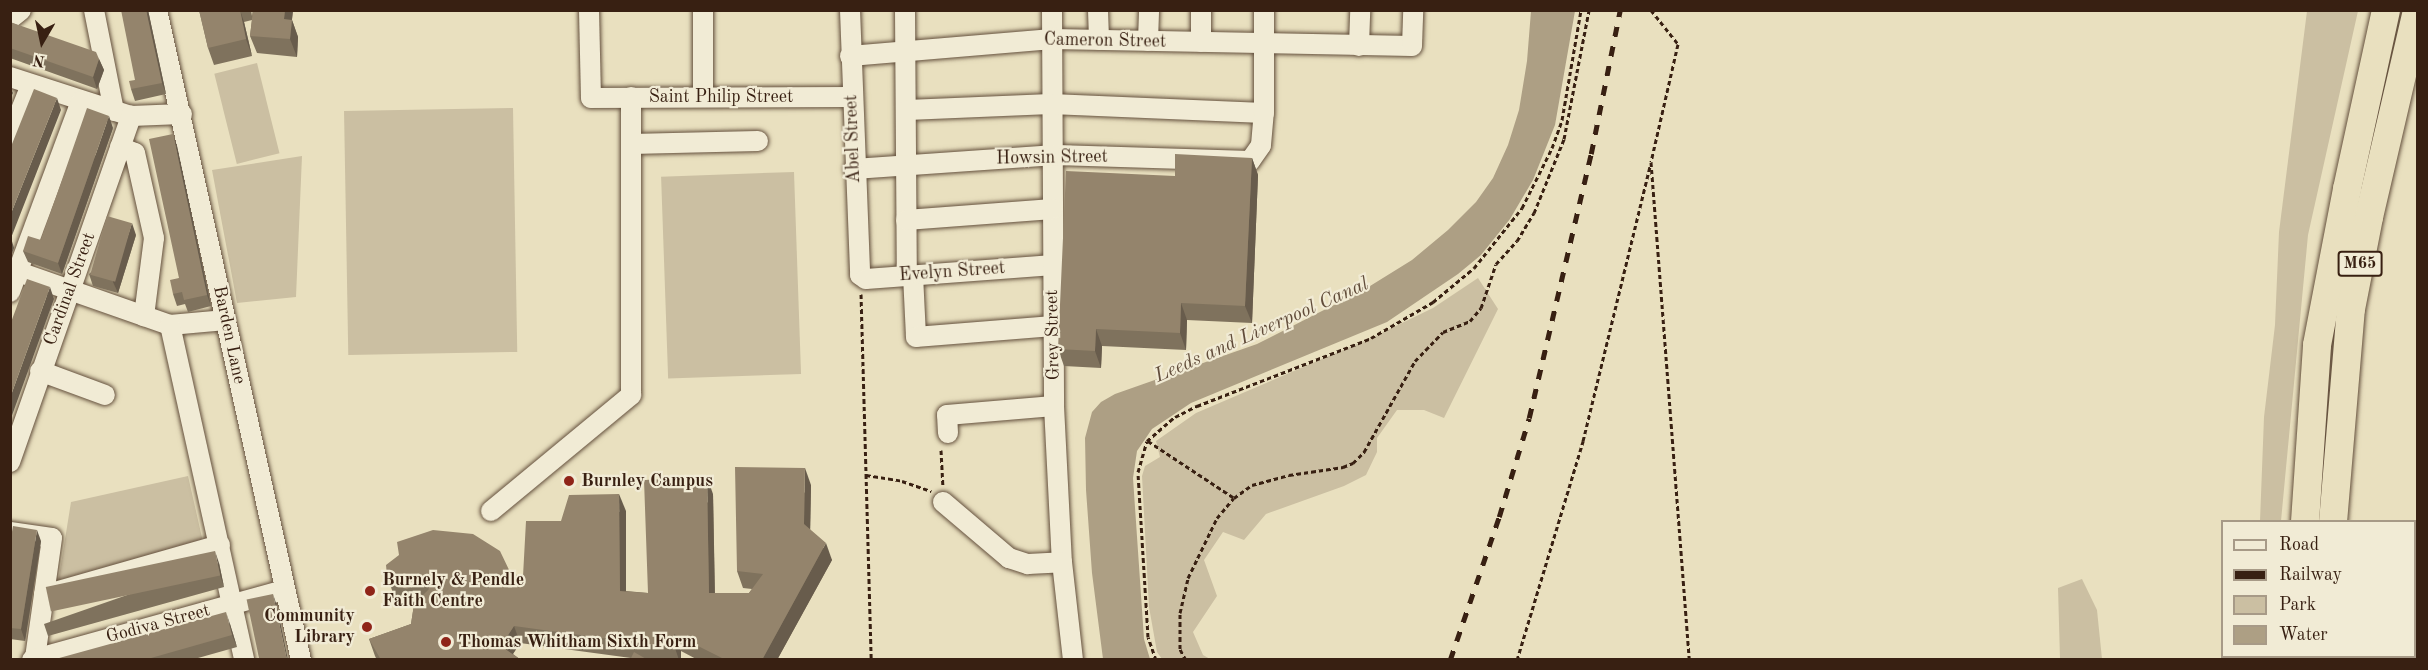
<!DOCTYPE html>
<html>
<head>
<meta charset="utf-8">
<style>
  body { margin:0 }
  #map { position:relative; width:2428px; height:670px; overflow:hidden; background:#e9e0bf; font-family:"Old Standard TT",serif }
  div>[style] { position:absolute }
  .green>* { inset:0; background:#cbbfa2; transform-origin:0 0 }
  .water>* { inset:0; background:#ad9f84 }
  .path>* { height:3px; margin-top:-1.5px; transform-origin:0; background:repeating-linear-gradient(90deg,#382012 0 4.5px,transparent 0 7.5px) }
  .roads { filter:drop-shadow(0 0 2px #64503d) drop-shadow(0 0 2px #64503d) }
  .minor>* { height:20px; margin:-10px; padding:0 10px; transform-origin:10px; border-radius:10px; background:#f1ebd5 }
  .highway>* { height:28px; margin:-14px; padding:0 14px; transform-origin:14px; border-radius:14px; background:#e9e0bf }
  .rail>* { height:4.5px; margin-top:-2.25px; transform-origin:0; background:repeating-linear-gradient(90deg,#382012 0 10px,transparent 0 20px) }
  .wall>* { inset:0; background:#7f725d }
  .shaded-wall>* { inset:0; background:#685c4c }
  .building>* { inset:0; background:#94846c; transform-origin:0 0 }
  .dots>* { width:16px; height:16px; translate:-50% -50%; box-sizing:border-box; border:3px solid #f1ebd5; border-radius:50% }
  span { translate:-50% -50%; white-space:nowrap; text-align:center; line-height:1.15; -webkit-text-stroke:4.5px #f1ebd5; paint-order:stroke }
  .shield-label span { padding:2px 4px; background:#f1ebd5; border:2px solid; border-radius:4px; -webkit-text-stroke-width:0 }
  .shield-label { font-size:16px; color:#382012; font-weight:700 }
  .street-label { font-size:18px; color:#382012 }
  .poi-label { font-size:18px; color:#382012; font-weight:700 }
  .left { translate:0 -50%; text-align:left }
  .right { translate:-100% -50%; text-align:right }
  .water-label { font-size:20px; color:#614c3a; font-style:italic }
  .frame { position:absolute; inset:0; border:12px solid #382012; pointer-events:none }
  .legend { position:absolute; left:2221px; top:520px; width:195px; height:138px; box-sizing:border-box; background:#f1ebd5; border:2px solid #a79a87; margin:0; padding:8px 10px; list-style:none; font-size:18px; color:#382012 }
  .legend li { display:flex; align-items:center; gap:12px; height:30px }
  .legend b { width:30px; border:2px solid #a79a87 }
  .north { position:absolute; left:12px; top:12px; width:60px; height:60px; -webkit-text-stroke:4px #f1ebd5; paint-order:stroke; rotate:189deg; font-size:16px; font-weight:700; line-height:24px; text-align:center; color:#382012 }
  .north::after { content:''; display:block; margin:auto; width:21px; height:27px; background:#382012; clip-path:polygon(50% 0,100% 100%,50% 72%,0 100%) }
</style>
</head>
<body>
<div id="map">
  <div class="green">
    <i style="clip-path:polygon(2307px 11px,2358px 11px,2308px 235px,2281px 521px,2260px 521px,2264px 417px,2275px 325px,2279px 232px)"></i>
    <i style="left:257px;top:63px;width:93px;height:44px;rotate:76deg"></i>
    <i style="left:513px;top:108px;width:244px;height:169px;rotate:89deg"></i>
    <i style="clip-path:polygon(302px 156px,296px 297px,237px 303px,212px 170px)"></i>
    <i style="left:794px;top:172px;width:202px;height:133px;rotate:88deg"></i>
    <i style="clip-path:polygon(1478px 278px,1498px 309px,1444px 418px,1424px 410px,1397px 410px,1377px 438px,1377px 452px,1366px 475px,1344px 486px,1266px 514px,1244px 540px,1223px 532px,1204px 560px,1217px 596px,1193px 632px,1203px 655px,1210px 659px,1162px 659px,1157px 652px,1149px 607px,1142px 476px,1145px 466px,1160px 457px,1156px 441px,1196px 413px,1371px 338px,1433px 308px)"></i>
    <i style="clip-path:polygon(188px 476px,203px 542px,58px 583px,71px 502px)"></i>
    <i style="clip-path:polygon(2415px 543px,2418px 546px,2417px 659px,2376px 659px,2376px 657px,2414px 656px)"></i>
    <i style="clip-path:polygon(2082px 579px,2097px 610px,2102px 659px,2060px 659px,2058px 588px)"></i>
  </div>
  <div class="water">
    <i style="clip-path:polygon(1531px 11px,1575px 11px,1555px 125px,1533px 180px,1510px 219px,1481px 255px,1458px 274px,1387px 322px,1191px 403px,1152px 429px,1137px 451px,1133px 478px,1144px 639px,1150px 659px,1103px 659px,1092px 573px,1086px 490px,1085px 438px,1092px 412px,1101px 402px,1115px 394px,1257px 344px,1318px 313px,1362px 291px,1412px 260px,1448px 230px,1476px 202px,1493px 178px,1508px 145px,1519px 110px,1527px 61px)"></i>
  </div>
  <div class="path">
    <i style="left:1651px;top:10px;width:43px;rotate:51.5deg"></i>
    <i style="left:1678px;top:44px;width:121px;rotate:102.9deg"></i>
    <i style="left:1651px;top:162px;width:499px;rotate:85.6deg"></i>
    <i style="left:861px;top:294px;width:366px;rotate:88.4deg"></i>
    <i style="left:1148px;top:441px;width:103px;rotate:33.5deg"></i>
    <i style="left:941px;top:450px;width:35px;rotate:87deg"></i>
    <i style="left:866px;top:475px;width:36px;rotate:9deg"></i>
    <i style="left:902px;top:481px;width:31px;rotate:19deg"></i>
    <i style="left:1156px;top:660px;width:24px;rotate:-109deg"></i>
    <i style="left:1148px;top:637px;width:165px;rotate:-93.5deg"></i>
    <i style="left:1138px;top:472px;width:32px;rotate:-74deg"></i>
    <i style="left:1147px;top:441px;width:37px;rotate:-41deg"></i>
    <i style="left:1175px;top:417px;width:25px;rotate:-27deg"></i>
    <i style="left:1197px;top:406px;width:187px;rotate:-21.3deg"></i>
    <i style="left:1371px;top:338px;width:72px;rotate:-30.1deg"></i>
    <i style="left:1433px;top:302px;width:53px;rotate:-39.7deg"></i>
    <i style="left:1474px;top:268px;width:77px;rotate:-51.3deg"></i>
    <i style="left:1522px;top:208px;width:67px;rotate:-63.4deg"></i>
    <i style="left:1552px;top:148px;width:30px;rotate:-70deg"></i>
    <i style="left:1562px;top:120px;width:112px;rotate:-80.2deg"></i>
    <i style="left:1186px;top:660px;width:13px;rotate:-119deg"></i>
    <i style="left:1180px;top:649px;width:36px;rotate:-90deg"></i>
    <i style="left:1180px;top:613px;width:36px;rotate:-77deg"></i>
    <i style="left:1188px;top:578px;width:67px;rotate:-64.2deg"></i>
    <i style="left:1217px;top:518px;width:26px;rotate:-50deg"></i>
    <i style="left:1234px;top:498px;width:22px;rotate:-36deg"></i>
    <i style="left:1252px;top:485px;width:38px;rotate:-15deg"></i>
    <i style="left:1289px;top:475px;width:55px;rotate:-8.4deg"></i>
    <i style="left:1343px;top:467px;width:11px;rotate:-22deg"></i>
    <i style="left:1353px;top:463px;width:16px;rotate:-45deg"></i>
    <i style="left:1364px;top:452px;width:104px;rotate:-60.7deg"></i>
    <i style="left:1415px;top:361px;width:40px;rotate:-46deg"></i>
    <i style="left:1443px;top:332px;width:29px;rotate:-22deg"></i>
    <i style="left:1470px;top:321px;width:17px;rotate:-50deg"></i>
    <i style="left:1481px;top:308px;width:46px;rotate:-71.2deg"></i>
    <i style="left:1496px;top:264px;width:31px;rotate:-48deg"></i>
    <i style="left:1517px;top:241px;width:33px;rotate:-59deg"></i>
    <i style="left:1534px;top:213px;width:80px;rotate:-67.9deg"></i>
    <i style="left:1564px;top:139px;width:131px;rotate:-79deg"></i>
    <i style="left:1517px;top:660px;width:229px;rotate:-73.2deg"></i>
    <i style="left:1583px;top:441px;width:283px;rotate:-76.3deg"></i>
  </div>
  <div class="roads">
    <div class="minor">
      <i style="left:94px;top:10px;width:103px;rotate:78.8deg"></i>
      <i style="left:157px;top:10px;width:666px;rotate:77.51deg"></i>
      <i style="left:589px;top:10px;width:88px;rotate:88.7deg"></i>
      <i style="left:591px;top:98px;width:260px;rotate:-0.2deg"></i>
      <i style="left:850px;top:10px;width:265px;rotate:87.8deg"></i>
      <i style="left:860px;top:275px;width:7px;rotate:34deg"></i>
      <i style="left:866px;top:279px;width:188px;rotate:-4.3deg"></i>
      <i style="left:905px;top:10px;width:265px;rotate:89.6deg"></i>
      <i style="left:1052px;top:10px;width:396px;rotate:89.7deg"></i>
      <i style="left:1054px;top:406px;width:156px;rotate:87.1deg"></i>
      <i style="left:1062px;top:562px;width:99px;rotate:83.6deg"></i>
      <i style="left:1098px;top:10px;width:30px;rotate:88deg"></i>
      <i style="left:10px;top:19px;width:14px;rotate:-39deg"></i>
      <i style="left:1148px;top:41px;width:31px;rotate:-88deg"></i>
      <i style="left:1201px;top:42px;width:32px;rotate:-90deg"></i>
      <i style="left:1359px;top:46px;width:36px;rotate:-88deg"></i>
      <i style="left:850px;top:56px;width:203px;rotate:-4.8deg"></i>
      <i style="left:1052px;top:39px;width:360px;rotate:1.1deg"></i>
      <i style="left:1412px;top:46px;width:36px;rotate:-88deg"></i>
      <i style="left:10px;top:77px;width:127px;rotate:17.9deg"></i>
      <i style="left:131px;top:116px;width:51px;rotate:-2.2deg"></i>
      <i style="left:703px;top:97px;width:87px;rotate:-90deg"></i>
      <i style="left:907px;top:110px;width:144px;rotate:-2.4deg"></i>
      <i style="left:1051px;top:104px;width:213px;rotate:2.4deg"></i>
      <i style="left:10px;top:137px;width:56px;rotate:-68deg"></i>
      <i style="left:631px;top:144px;width:127px;rotate:-1.4deg"></i>
      <i style="left:120px;top:147px;width:16px;rotate:22deg"></i>
      <i style="left:135px;top:153px;width:87px;rotate:77.4deg"></i>
      <i style="left:154px;top:238px;width:79px;rotate:97.3deg"></i>
      <i style="left:854px;top:169px;width:202px;rotate:-4deg"></i>
      <i style="left:1056px;top:155px;width:194px;rotate:1.8deg"></i>
      <i style="left:1250px;top:161px;width:19px;rotate:-55deg"></i>
      <i style="left:1261px;top:145px;width:32px;rotate:-85deg"></i>
      <i style="left:1264px;top:113px;width:103px;rotate:-90deg"></i>
      <i style="left:906px;top:220px;width:147px;rotate:-4.3deg"></i>
      <i style="left:10px;top:269px;width:170px;rotate:19.3deg"></i>
      <i style="left:170px;top:325px;width:56px;rotate:-5.1deg"></i>
      <i style="left:913px;top:275px;width:62px;rotate:87.2deg"></i>
      <i style="left:916px;top:337px;width:137px;rotate:-4.6deg"></i>
      <i style="left:10px;top:292px;width:204px;rotate:-69.6deg"></i>
      <i style="left:170px;top:325px;width:343px;rotate:77.5deg"></i>
      <i style="left:40px;top:371px;width:69px;rotate:20.3deg"></i>
      <i style="left:948px;top:433px;width:18px;rotate:-93deg"></i>
      <i style="left:947px;top:415px;width:107px;rotate:-4.8deg"></i>
      <i style="left:10px;top:462px;width:367px;rotate:-70.7deg"></i>
      <i style="left:943px;top:502px;width:87px;rotate:40.3deg"></i>
      <i style="left:1009px;top:558px;width:20px;rotate:18deg"></i>
      <i style="left:1028px;top:564px;width:34px;rotate:-3deg"></i>
      <i style="left:491px;top:511px;width:182px;rotate:-39.6deg"></i>
      <i style="left:631px;top:395px;width:298px;rotate:-90deg"></i>
      <i style="left:10px;top:532px;width:42px;rotate:8.1deg"></i>
      <i style="left:52px;top:538px;width:58px;rotate:98deg"></i>
      <i style="left:35px;top:658px;width:64px;rotate:-81.9deg"></i>
      <i style="left:44px;top:595px;width:183px;rotate:-15.9deg"></i>
      <i style="left:32px;top:660px;width:262px;rotate:-15.5deg"></i>
    </div>
    <div class="highway">
      <i style="left:2305px;top:522px;width:177px;rotate:-86.1deg"></i>
      <i style="left:2317px;top:345px;width:159px;rotate:-79.1deg"></i>
      <i style="left:2347px;top:189px;width:183px;rotate:-77.7deg"></i>
      <i style="left:2333px;top:522px;width:214px;rotate:-85.2deg"></i>
      <i style="left:2351px;top:309px;width:94px;rotate:-78.9deg"></i>
      <i style="left:2369px;top:217px;width:212px;rotate:-76.9deg"></i>
      <i style="left:2330px;top:656px;width:4px;rotate:90deg"></i>
      <i style="left:2301px;top:660px;width:4px;rotate:-90deg"></i>
    </div>
  </div>
  <div class="rail">
    <i style="left:1450px;top:660px;width:151px;rotate:-71.1deg"></i>
    <i style="left:1499px;top:517px;width:103px;rotate:-73.1deg"></i>
    <i style="left:1529px;top:418px;width:271px;rotate:-76.8deg"></i>
    <i style="left:1591px;top:154px;width:147px;rotate:-78.6deg"></i>
  </div>
  <div class="wall">
    <i style="clip-path:polygon(148px 10px,166px 94px,135px 101px,131px 89px,135px 80px)"></i>
    <i style="clip-path:polygon(199px 10px,251px 10px,252px 16px,253px 10px,293px 10px,292px 20px,298px 37px,297px 57px,257px 53px,250px 36px,252px 20px,244px 22px,252px 56px,214px 65px,208px 48px)"></i>
    <i style="clip-path:polygon(10px 22px,99px 59px,104px 70px,97px 89px,10px 58px)"></i>
    <i style="clip-path:polygon(113px 128px,62px 274px,28px 262px,23px 251px,41px 240px)"></i>
    <i style="clip-path:polygon(177px 146px,211px 306px,188px 312px,185px 304px,177px 306px,173px 294px,179px 278px)"></i>
    <i style="clip-path:polygon(1252px 158px,1258px 175px,1252px 323px,1187px 320px,1186px 350px,1102px 346px,1101px 368px,1064px 366px,1058px 349px,1175px 176px)"></i>
    <i style="clip-path:polygon(136px 235px,118px 293px,93px 286px,89px 274px)"></i>
    <i style="clip-path:polygon(811px 485px,810px 530px,832px 560px,777px 660px,698px 660px,681px 651px,681px 660px,630px 660px,631px 658px,520px 643px,513px 654px,521px 660px,377px 660px,375px 656px,369px 639px,411px 624px,414px 605px,400px 603px,393px 593px,387px 576px,511px 574px,523px 576px,561px 521px,626px 511px,626px 591px,648px 593px,713px 494px,715px 593px,749px 593px,752px 589px,743px 588px,737px 571px)"></i>
    <i style="clip-path:polygon(41px 541px,25px 641px,10px 639px,10px 543px)"></i>
    <i style="clip-path:polygon(219px 563px,224px 587px,48px 636px,44px 624px)"></i>
    <i style="clip-path:polygon(230px 624px,237px 647px,191px 660px,52px 660px)"></i>
  </div>
  <div class="shaded-wall">
    <i style="clip-path:polygon(146px 10px,148px 10px,166px 94px,162px 83px)"></i>
    <i style="clip-path:polygon(240px 10px,244px 22px,252px 56px,246px 39px)"></i>
    <i style="clip-path:polygon(285px 10px,293px 10px,290px 36px,284px 19px)"></i>
    <i style="clip-path:polygon(292px 20px,298px 37px,297px 57px,290px 39px)"></i>
    <i style="clip-path:polygon(99px 59px,104px 70px,97px 89px,93px 77px)"></i>
    <i style="clip-path:polygon(10px 87px,13px 93px,10px 99px)"></i>
    <i style="clip-path:polygon(57px 98px,61px 110px,11px 238px,14px 248px,11px 256px,10px 255px,10px 216px)"></i>
    <i style="clip-path:polygon(109px 116px,113px 128px,62px 274px,58px 263px)"></i>
    <i style="clip-path:polygon(173px 134px,177px 146px,211px 306px,207px 295px)"></i>
    <i style="clip-path:polygon(1252px 158px,1258px 175px,1252px 323px,1245px 306px)"></i>
    <i style="clip-path:polygon(132px 223px,136px 235px,118px 293px,113px 282px)"></i>
    <i style="clip-path:polygon(50px 287px,54px 299px,10px 421px,10px 398px)"></i>
    <i style="clip-path:polygon(1181px 303px,1187px 320px,1186px 350px,1180px 333px)"></i>
    <i style="clip-path:polygon(1096px 329px,1102px 346px,1101px 368px,1095px 351px)"></i>
    <i style="clip-path:polygon(805px 468px,811px 485px,810px 541px,804px 524px)"></i>
    <i style="clip-path:polygon(707px 477px,713px 494px,715px 610px,709px 593px)"></i>
    <i style="clip-path:polygon(619px 494px,626px 511px,626px 608px,620px 591px)"></i>
    <i style="clip-path:polygon(37px 530px,41px 541px,25px 641px,21px 629px)"></i>
    <i style="clip-path:polygon(826px 543px,832px 560px,777px 660px,762px 660px)"></i>
    <i style="clip-path:polygon(215px 551px,219px 563px,224px 587px,220px 575px)"></i>
    <i style="clip-path:polygon(273px 594px,277px 606px,288px 660px,287px 660px)"></i>
    <i style="clip-path:polygon(226px 612px,230px 624px,237px 647px,232px 635px)"></i>
    <i style="clip-path:polygon(514px 626px,520px 643px,509px 660px,501px 646px)"></i>
    <i style="clip-path:polygon(674px 634px,681px 651px,681px 660px,679px 660px,675px 648px)"></i>
  </div>
  <div class="building">
    <i style="clip-path:polygon(121px 10px,146px 10px,162px 83px,131px 89px,129px 81px,135px 80px)"></i>
    <i style="clip-path:polygon(199px 10px,240px 10px,246px 39px,208px 48px)"></i>
    <i style="clip-path:polygon(253px 10px,285px 10px,284px 19px,292px 20px,290px 39px,250px 36px)"></i>
    <i style="clip-path:polygon(10px 22px,96px 52px,99px 59px,93px 77px,10px 48px)"></i>
    <i style="clip-path:polygon(34px 89px,57px 98px,10px 216px,10px 149px)"></i>
    <i style="clip-path:polygon(87px 108px,109px 116px,58px 263px,23px 251px,28px 236px,41px 240px)"></i>
    <i style="clip-path:polygon(173px 134px,207px 295px,184px 300px,182px 292px,173px 294px,170px 280px,179px 278px,149px 139px)"></i>
    <i style="clip-path:polygon(1175px 154px,1252px 158px,1245px 306px,1181px 303px,1180px 333px,1096px 329px,1095px 351px,1058px 349px,1066px 171px,1175px 176px)"></i>
    <i style="left:107px;top:216px;width:26px;height:61px;rotate:16deg"></i>
    <i style="clip-path:polygon(27px 279px,50px 287px,10px 398px,10px 325px)"></i>
    <i style="clip-path:polygon(735px 467px,805px 468px,804px 524px,826px 543px,762px 660px,726px 660px,674px 634px,675px 648px,514px 626px,501px 646px,521px 660px,381px 660px,369px 639px,411px 624px,414px 604px,429px 589px,422px 581px,407px 589px,394px 586px,387px 576px,386px 565px,399px 555px,397px 542px,433px 530px,473px 534px,500px 551px,511px 574px,523px 576px,526px 521px,561px 521px,569px 495px,619px 494px,620px 591px,648px 593px,644px 480px,707px 477px,709px 593px,749px 593px,763px 574px,737px 571px)"></i>
    <i style="clip-path:polygon(13px 526px,37px 530px,21px 629px,10px 628px,10px 543px)"></i>
    <i style="left:215px;top:551px;width:25px;height:173px;rotate:78deg"></i>
    <i style="left:273px;top:594px;width:67px;height:27px;rotate:78deg"></i>
    <i style="clip-path:polygon(226px 612px,232px 635px,144px 660px,52px 660px)"></i>
    <i style="clip-path:polygon(634px 652px,648px 660px,630px 660px)"></i>
  </div>
  <div class="dots">
    <i style="left:569px;top:481px;background:#8f2418"></i>
    <i style="left:370px;top:591px;background:#8f2418"></i>
    <i style="left:367px;top:627px;background:#8f2418"></i>
    <i style="left:446px;top:642px;background:#8f2418"></i>
  </div>
  <div class="shield-label">
    <span style="left:2360px;top:264px">M65</span>
  </div>
  <div class="street-label">
    <span style="left:1105px;top:41px;rotate:1deg">Cameron Street</span>
    <span style="left:721px;top:97px">Saint Philip Street</span>
    <span style="left:853px;top:139px;rotate:-92deg">Abel Street</span>
    <span style="left:1052px;top:158px;rotate:-1deg">Howsin Street</span>
    <span style="left:952px;top:272px;rotate:-4deg">Evelyn Street</span>
    <span style="left:70px;top:289px;rotate:-70deg">Cardinal Street</span>
    <span style="left:229px;top:335px;rotate:78deg">Barden Lane</span>
    <span style="left:1053px;top:335px;rotate:-91deg">Grey Street</span>
    <span style="left:158px;top:624px;rotate:-15deg">Godiva Street</span>
  </div>
  <div class="poi-label">
    <span class="left" style="left:581px;top:481px">Burnley Campus</span>
    <span class="left" style="left:382px;top:591px">Burnely &amp; Pendle<br>Faith Centre</span>
    <span class="right" style="left:355px;top:627px">Community<br>Library</span>
    <span class="left" style="left:458px;top:642px">Thomas Whitham Sixth Form</span>
  </div>
  <div class="water-label">
    <span style="left:1262px;top:331px;rotate:-24deg">Leeds and Liverpool Canal</span>
  </div>
  <div class="frame"></div>
  <ul class="legend">
  <li><b style="height:8px;background:#f1ebd5"></b>Road</li>
  <li><b style="height:8px;background:#382012"></b>Railway</li>
  <li><b style="height:16px;background:#cbbfa2"></b>Park</li>
  <li><b style="height:16px;background:#ad9f84"></b>Water</li>
  </ul>
  <div class="north">N</div>
</div>
</body>
</html>
